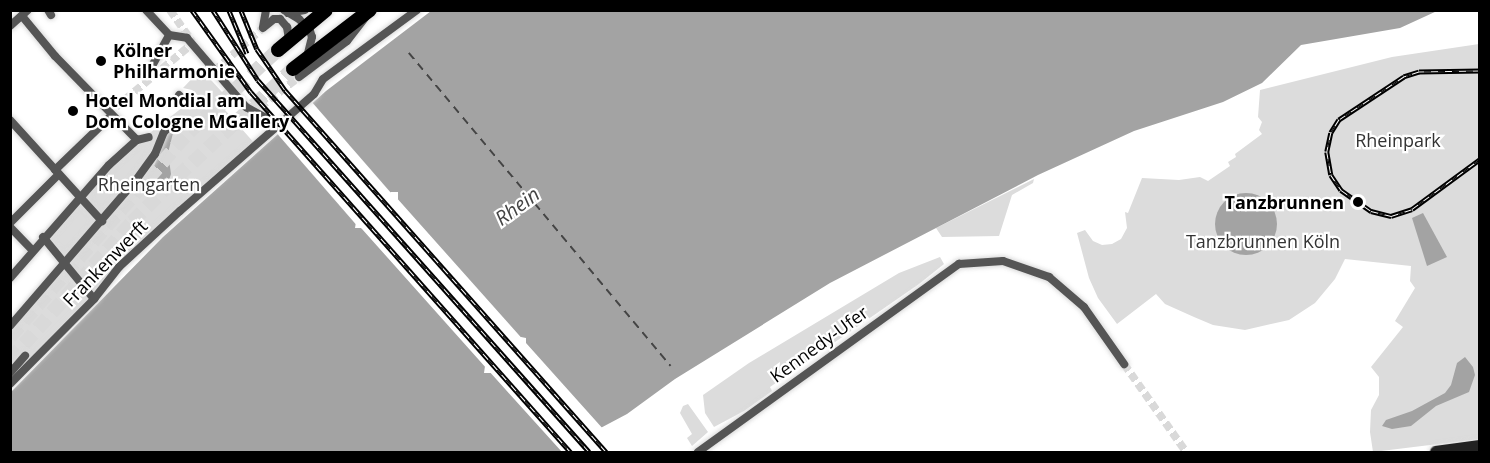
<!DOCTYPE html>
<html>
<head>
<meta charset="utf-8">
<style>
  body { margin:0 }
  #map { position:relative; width:1490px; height:463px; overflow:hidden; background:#fff; font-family:"Open Sans",sans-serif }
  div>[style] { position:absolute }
  .green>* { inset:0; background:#dcdcdc }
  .water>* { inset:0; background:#a3a3a3 }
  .round { border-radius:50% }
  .pier>* { inset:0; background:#fff; transform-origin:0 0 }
  .ferry>* { height:1.5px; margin-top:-0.75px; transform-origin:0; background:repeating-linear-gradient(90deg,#444 0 8px,transparent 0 14px) }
  .street-tunnel>* { height:8px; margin-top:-4px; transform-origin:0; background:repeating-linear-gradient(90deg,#d9d9d9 0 8px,transparent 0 12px) }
  .primary-tunnel>* { height:14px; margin-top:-7px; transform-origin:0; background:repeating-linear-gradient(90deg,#d9d9d9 0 14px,transparent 0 21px) }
  .roads { filter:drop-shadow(0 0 2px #dbdbdb) drop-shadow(0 0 2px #dbdbdb) }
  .street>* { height:8px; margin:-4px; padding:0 4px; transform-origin:4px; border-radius:4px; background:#555 }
  .secondary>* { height:12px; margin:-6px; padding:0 6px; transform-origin:6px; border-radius:6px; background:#222 }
  .primary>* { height:14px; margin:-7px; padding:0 7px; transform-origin:7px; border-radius:7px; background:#000 }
  .rail>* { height:4.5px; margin-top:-2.25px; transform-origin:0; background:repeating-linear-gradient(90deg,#fff 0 7px,#000 0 14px); box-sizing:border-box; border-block:2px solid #000 }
  .dots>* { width:16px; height:16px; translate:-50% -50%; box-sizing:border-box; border:3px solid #fff; border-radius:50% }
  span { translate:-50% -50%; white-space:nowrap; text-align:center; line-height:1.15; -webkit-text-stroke:4.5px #fff; paint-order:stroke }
  .poi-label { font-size:18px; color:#000; font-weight:700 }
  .left { translate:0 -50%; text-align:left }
  .right { translate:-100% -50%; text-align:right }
  .park-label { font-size:18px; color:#333 }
  .street-label { font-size:18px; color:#000 }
  .water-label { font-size:20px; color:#444; font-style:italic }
  .frame { position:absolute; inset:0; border:12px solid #000; pointer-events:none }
</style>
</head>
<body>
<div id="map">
  <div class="green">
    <i style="clip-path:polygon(1479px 44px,1479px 439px,1373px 452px,1370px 432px,1371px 410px,1379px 395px,1379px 377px,1371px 367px,1403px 327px,1395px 321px,1415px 288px,1410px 281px,1411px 266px,1345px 259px,1335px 279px,1315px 303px,1289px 320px,1245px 330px,1213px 325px,1194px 317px,1165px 304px,1156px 294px,1117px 324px,1098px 298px,1089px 278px,1077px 233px,1085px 230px,1093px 241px,1102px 245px,1112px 244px,1121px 239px,1127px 228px,1125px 212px,1128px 213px,1142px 178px,1179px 180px,1200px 177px,1208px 181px,1230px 166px,1228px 162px,1236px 157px,1235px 154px,1262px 134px,1259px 130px,1262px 122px,1258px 117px,1260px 90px,1392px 57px)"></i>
    <i style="clip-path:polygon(201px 69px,232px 103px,225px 110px,257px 146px,119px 267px,11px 384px,11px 326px,65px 264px,43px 237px,109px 165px,183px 107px,206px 103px,192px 90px,183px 88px)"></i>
    <i style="clip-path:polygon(1034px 179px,1033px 183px,1012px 195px,999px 236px,942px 237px,936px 228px)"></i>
    <i style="clip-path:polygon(940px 257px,944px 264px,919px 284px,770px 387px,772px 391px,744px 411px,714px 427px,705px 413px,703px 395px,749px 363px,899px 273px)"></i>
    <i style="clip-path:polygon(688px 404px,708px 432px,692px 446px,687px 438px,692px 434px,680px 413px,683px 406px)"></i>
  </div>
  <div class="water">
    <i style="clip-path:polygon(evenodd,431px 11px,1437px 11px,1400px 28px,1301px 45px,1262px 83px,1223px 102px,1134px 131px,1038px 175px,830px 283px,675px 379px,627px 414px,576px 441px,563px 452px,11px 452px,11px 392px,163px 237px,326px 91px,431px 11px,391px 192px,398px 192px,398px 199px,362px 228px,355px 228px,356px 222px,391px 192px,431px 11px,521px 337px,526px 338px,526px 343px,491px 373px,484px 373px,485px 366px,521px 337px)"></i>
    <i style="clip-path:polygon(169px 131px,173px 133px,168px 153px,171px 174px,169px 180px,160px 184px,152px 171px)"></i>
    <i class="round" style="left:1215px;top:193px;width:62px;height:62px"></i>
    <i style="clip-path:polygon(1423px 213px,1447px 257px,1427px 266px,1412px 218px)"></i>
    <i style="clip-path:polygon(1465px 357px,1473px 367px,1475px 375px,1469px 392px,1436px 406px,1411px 426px,1392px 429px,1382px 426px,1386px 420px,1412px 411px,1445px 393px,1451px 385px,1457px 363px)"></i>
  </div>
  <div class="pier">
    <i style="left:311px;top:101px;width:125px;height:47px;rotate:49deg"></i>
    <i style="clip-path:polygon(395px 196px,526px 343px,604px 430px,568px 452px,562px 452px,488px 370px,523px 340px,487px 369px,362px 229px,359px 226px)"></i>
  </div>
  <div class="ferry">
    <i style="left:409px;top:53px;width:408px;rotate:50.1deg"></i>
  </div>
  <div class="street-tunnel">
    <i style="left:170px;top:10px;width:39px;rotate:55deg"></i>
    <i style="left:214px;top:71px;width:65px;rotate:-41.3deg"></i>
    <i style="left:116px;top:107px;width:100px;rotate:-39.7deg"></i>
    <i style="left:247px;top:107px;width:13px"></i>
    <i style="left:260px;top:107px;width:49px;rotate:-37.6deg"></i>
    <i style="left:1124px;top:364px;width:108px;rotate:54.8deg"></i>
  </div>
  <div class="primary-tunnel">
    <i style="left:10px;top:337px;width:272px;rotate:-48.9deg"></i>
    <i style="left:189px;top:132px;width:121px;rotate:-42.7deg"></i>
    <i style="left:10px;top:360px;width:184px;rotate:-48.5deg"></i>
    <i style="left:132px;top:222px;width:64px;rotate:-45deg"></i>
    <i style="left:177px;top:177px;width:158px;rotate:-43deg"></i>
  </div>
  <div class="roads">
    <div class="street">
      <i style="left:48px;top:10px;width:6px;rotate:59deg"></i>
      <i style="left:146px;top:10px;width:34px;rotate:47deg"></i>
      <i style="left:169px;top:35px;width:18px;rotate:9deg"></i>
      <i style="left:187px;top:38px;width:91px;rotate:49.5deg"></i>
      <i style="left:246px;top:107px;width:25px;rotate:29deg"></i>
      <i style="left:284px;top:10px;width:17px;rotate:31deg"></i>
      <i style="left:299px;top:19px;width:16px;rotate:47deg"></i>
      <i style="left:310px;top:31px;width:6px;rotate:72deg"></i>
      <i style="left:312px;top:37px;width:21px;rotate:104deg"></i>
      <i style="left:288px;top:13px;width:17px;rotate:-10deg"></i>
      <i style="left:22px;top:16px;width:52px;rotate:50.5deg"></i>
      <i style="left:55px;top:56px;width:117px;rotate:45.7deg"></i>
      <i style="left:10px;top:26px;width:24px;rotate:-42deg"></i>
      <i style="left:263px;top:27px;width:17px;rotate:-80deg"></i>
      <i style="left:263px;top:28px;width:14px;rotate:-39deg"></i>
      <i style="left:274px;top:19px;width:6px"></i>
      <i style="left:280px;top:19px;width:11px;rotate:49deg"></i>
      <i style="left:287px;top:27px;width:13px;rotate:81deg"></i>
      <i style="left:152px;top:66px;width:35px;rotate:-61deg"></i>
      <i style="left:299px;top:77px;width:60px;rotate:-36.9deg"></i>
      <i style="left:347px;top:41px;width:29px;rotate:-52deg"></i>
      <i style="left:179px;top:95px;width:3px;rotate:45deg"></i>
      <i style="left:10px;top:120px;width:137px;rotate:47.7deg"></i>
      <i style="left:55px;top:170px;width:79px;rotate:-44deg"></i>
      <i style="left:10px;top:223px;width:69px;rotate:-45deg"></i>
      <i style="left:10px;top:227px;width:33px;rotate:46deg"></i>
      <i style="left:43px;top:237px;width:80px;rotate:50.6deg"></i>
      <i style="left:10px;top:278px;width:150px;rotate:-48.8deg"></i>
      <i style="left:109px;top:165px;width:38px;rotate:-42deg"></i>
      <i style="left:137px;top:140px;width:12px;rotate:-14deg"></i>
      <i style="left:10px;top:326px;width:193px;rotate:-49.2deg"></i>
      <i style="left:136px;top:180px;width:32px;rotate:-54deg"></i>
      <i style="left:155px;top:154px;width:24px;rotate:-68deg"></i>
      <i style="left:164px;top:132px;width:13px;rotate:-45deg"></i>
      <i style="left:10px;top:373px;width:23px;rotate:-49deg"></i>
      <i style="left:10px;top:384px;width:120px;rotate:-45.3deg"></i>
      <i style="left:94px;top:299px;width:41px;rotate:-52deg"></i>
      <i style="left:119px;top:267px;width:83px;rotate:-42.6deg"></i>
      <i style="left:180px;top:211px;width:178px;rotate:-41.1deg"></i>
      <i style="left:314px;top:94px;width:17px;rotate:-59deg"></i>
      <i style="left:323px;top:79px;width:117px;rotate:-36.3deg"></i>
      <i style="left:698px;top:452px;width:322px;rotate:-35.8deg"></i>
      <i style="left:959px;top:264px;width:44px;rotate:-3.9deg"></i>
      <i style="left:1003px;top:261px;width:49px;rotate:19.2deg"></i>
      <i style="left:1049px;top:277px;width:46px;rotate:40.6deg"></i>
      <i style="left:1084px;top:307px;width:70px;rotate:54.9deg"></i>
    </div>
    <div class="secondary">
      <i style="left:1436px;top:452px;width:44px;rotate:-7.8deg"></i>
    </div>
    <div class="primary">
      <i style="left:278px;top:50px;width:62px;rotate:-39.8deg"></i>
      <i style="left:293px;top:69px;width:97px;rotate:-37.5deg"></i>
    </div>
  </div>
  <div class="rail">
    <i style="left:192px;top:10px;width:101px;rotate:54.3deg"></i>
    <i style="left:251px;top:92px;width:482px;rotate:48.4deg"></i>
    <i style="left:213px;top:10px;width:83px;rotate:57.3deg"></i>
    <i style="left:258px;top:80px;width:498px;rotate:48.3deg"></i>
    <i style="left:229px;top:10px;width:47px;rotate:67.3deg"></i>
    <i style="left:241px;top:10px;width:42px;rotate:67.7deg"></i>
    <i style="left:257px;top:49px;width:50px;rotate:55.7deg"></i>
    <i style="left:285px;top:90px;width:484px;rotate:48.4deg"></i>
    <i style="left:1480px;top:71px;width:61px;rotate:179.1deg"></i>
    <i style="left:1419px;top:72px;width:16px;rotate:162deg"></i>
    <i style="left:1404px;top:77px;width:78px;rotate:146.5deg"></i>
    <i style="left:1339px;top:120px;width:15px;rotate:122deg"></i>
    <i style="left:1331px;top:133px;width:19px;rotate:102deg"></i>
    <i style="left:1327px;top:152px;width:23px;rotate:80deg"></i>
    <i style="left:1331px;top:175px;width:18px;rotate:56deg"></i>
    <i style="left:1341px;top:190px;width:37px;rotate:35deg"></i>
    <i style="left:1371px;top:211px;width:21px;rotate:14deg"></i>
    <i style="left:1391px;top:216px;width:22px;rotate:-18deg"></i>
    <i style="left:1412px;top:209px;width:84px;rotate:-36.3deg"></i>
  </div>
  <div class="dots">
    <i style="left:101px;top:61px;background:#000"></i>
    <i style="left:73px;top:111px;background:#000"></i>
    <i style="left:1358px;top:202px;background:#000"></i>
  </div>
  <div class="poi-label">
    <span class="left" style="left:113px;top:61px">Kölner<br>Philharmonie</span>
    <span class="left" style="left:85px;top:111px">Hotel Mondial am<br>Dom Cologne MGallery</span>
    <span class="right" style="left:1344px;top:202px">Tanzbrunnen</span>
  </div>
  <div class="park-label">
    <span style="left:1398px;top:140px">Rheinpark</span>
    <span style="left:149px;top:184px">Rheingarten</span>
    <span style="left:1263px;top:241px">Tanzbrunnen Köln</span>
  </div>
  <div class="street-label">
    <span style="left:105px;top:263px;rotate:-46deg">Frankenwerft</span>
    <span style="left:819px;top:344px;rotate:-36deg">Kennedy-Ufer</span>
  </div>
  <div class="water-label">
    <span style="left:517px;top:206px;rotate:-36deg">Rhein</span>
  </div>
  <div class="frame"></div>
</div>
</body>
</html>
